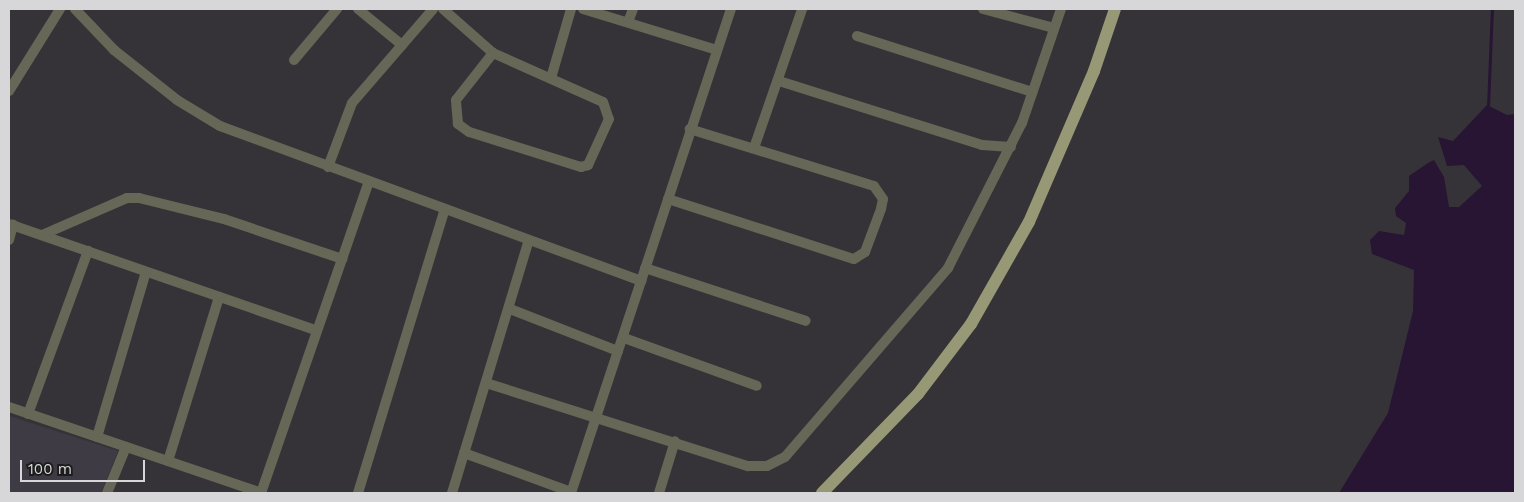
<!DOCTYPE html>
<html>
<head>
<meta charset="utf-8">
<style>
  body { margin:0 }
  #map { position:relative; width:1524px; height:502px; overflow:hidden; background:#353337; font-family:"Work Sans",sans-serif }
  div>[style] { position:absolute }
  .built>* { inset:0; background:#3f3b44 }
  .water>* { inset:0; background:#271533 }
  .stream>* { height:2.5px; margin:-1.25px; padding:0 1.25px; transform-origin:1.25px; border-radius:1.25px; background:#271533 }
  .minor>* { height:10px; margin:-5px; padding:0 5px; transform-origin:5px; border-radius:5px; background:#666756 }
  .major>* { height:12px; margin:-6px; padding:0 6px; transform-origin:6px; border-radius:6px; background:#979875 }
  span { translate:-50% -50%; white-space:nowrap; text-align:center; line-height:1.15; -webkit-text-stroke:5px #1c1c1d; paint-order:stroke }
  .frame { position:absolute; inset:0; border:10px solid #d7d6d8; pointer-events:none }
  .scale { position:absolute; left:20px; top:460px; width:125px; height:22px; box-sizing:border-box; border:2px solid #d7d6d8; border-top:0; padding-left:6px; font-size:15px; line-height:18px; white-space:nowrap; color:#d7d6d8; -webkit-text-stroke:4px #1c1c1d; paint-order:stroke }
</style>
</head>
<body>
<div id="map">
  <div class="built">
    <i style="clip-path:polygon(9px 416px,118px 451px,101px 493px,9px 493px)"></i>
  </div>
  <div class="water">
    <i style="clip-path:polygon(1487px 105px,1507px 115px,1515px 114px,1515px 493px,1339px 493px,1388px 413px,1413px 311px,1414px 270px,1372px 254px,1370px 240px,1379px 231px,1404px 235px,1406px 223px,1396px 216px,1395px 208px,1409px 191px,1409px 176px,1428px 163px,1434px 160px,1444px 177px,1449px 207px,1459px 207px,1482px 186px,1464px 165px,1447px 166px,1438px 137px,1453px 141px)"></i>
  </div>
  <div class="stream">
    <i style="left:1488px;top:107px;width:98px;rotate:-87.7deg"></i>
  </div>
  <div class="minor">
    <i style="left:75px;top:9px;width:57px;rotate:46.4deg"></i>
    <i style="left:114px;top:50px;width:80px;rotate:38.4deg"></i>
    <i style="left:177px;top:100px;width:50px;rotate:31.2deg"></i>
    <i style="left:220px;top:126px;width:449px;rotate:20.2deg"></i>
    <i style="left:358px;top:9px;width:57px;rotate:39.3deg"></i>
    <i style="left:443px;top:9px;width:67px;rotate:41.3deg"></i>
    <i style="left:493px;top:53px;width:120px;rotate:24deg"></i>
    <i style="left:603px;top:102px;width:18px;rotate:71deg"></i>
    <i style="left:609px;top:119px;width:51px;rotate:114.5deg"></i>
    <i style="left:588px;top:165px;width:7px;rotate:164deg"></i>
    <i style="left:581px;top:167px;width:117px;rotate:-162.6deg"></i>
    <i style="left:469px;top:132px;width:14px;rotate:-144deg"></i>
    <i style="left:458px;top:124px;width:24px;rotate:-95deg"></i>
    <i style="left:456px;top:100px;width:60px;rotate:-51.8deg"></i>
    <i style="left:583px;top:9px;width:140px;rotate:17deg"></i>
    <i style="left:983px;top:9px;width:73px;rotate:15deg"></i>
    <i style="left:628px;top:22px;width:14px;rotate:-69deg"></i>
    <i style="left:857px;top:36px;width:184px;rotate:17.7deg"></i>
    <i style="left:294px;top:60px;width:67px;rotate:-49.9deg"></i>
    <i style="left:551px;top:78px;width:72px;rotate:-73.8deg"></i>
    <i style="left:779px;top:81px;width:213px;rotate:17.5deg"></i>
    <i style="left:982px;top:145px;width:29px;rotate:4deg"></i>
    <i style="left:9px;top:91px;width:97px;rotate:-58.1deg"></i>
    <i style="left:754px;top:148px;width:147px;rotate:-70.9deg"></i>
    <i style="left:328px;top:167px;width:68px;rotate:-69.4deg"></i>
    <i style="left:352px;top:103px;width:124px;rotate:-49.2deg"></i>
    <i style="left:668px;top:199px;width:195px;rotate:17.9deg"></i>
    <i style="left:854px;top:259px;width:13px;rotate:-32deg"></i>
    <i style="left:865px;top:252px;width:46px;rotate:-69.6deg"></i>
    <i style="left:881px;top:209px;width:10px;rotate:-79deg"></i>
    <i style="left:883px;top:199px;width:16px;rotate:-125deg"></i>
    <i style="left:874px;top:186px;width:193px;rotate:-162.8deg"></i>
    <i style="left:9px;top:224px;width:324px;rotate:19.1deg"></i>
    <i style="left:42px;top:235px;width:93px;rotate:-23.5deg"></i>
    <i style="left:127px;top:198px;width:12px"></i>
    <i style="left:139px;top:198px;width:88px;rotate:13.9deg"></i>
    <i style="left:224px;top:219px;width:125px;rotate:18.7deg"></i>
    <i style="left:9px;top:240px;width:16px;rotate:-75deg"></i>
    <i style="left:645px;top:268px;width:169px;rotate:18.2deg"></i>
    <i style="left:510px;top:309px;width:116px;rotate:21.3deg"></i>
    <i style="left:624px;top:338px;width:141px;rotate:19.8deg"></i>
    <i style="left:486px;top:383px;width:275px;rotate:17.6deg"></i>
    <i style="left:748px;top:466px;width:19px"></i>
    <i style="left:767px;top:466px;width:20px;rotate:-27deg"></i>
    <i style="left:785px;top:457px;width:250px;rotate:-49.2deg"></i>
    <i style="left:948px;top:268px;width:163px;rotate:-63deg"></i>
    <i style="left:1022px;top:123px;width:120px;rotate:-71.1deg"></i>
    <i style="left:9px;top:407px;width:266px;rotate:18.8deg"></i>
    <i style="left:28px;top:414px;width:174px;rotate:-69.8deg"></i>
    <i style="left:97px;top:437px;width:172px;rotate:-73.5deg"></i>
    <i style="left:464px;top:453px;width:114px;rotate:20deg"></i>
    <i style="left:168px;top:461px;width:172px;rotate:-72.7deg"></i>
    <i style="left:107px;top:493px;width:50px;rotate:-67.6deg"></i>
    <i style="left:261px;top:493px;width:327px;rotate:-70.9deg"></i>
    <i style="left:358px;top:493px;width:294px;rotate:-73deg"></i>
    <i style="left:452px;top:493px;width:264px;rotate:-73.1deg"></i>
    <i style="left:571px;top:493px;width:510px;rotate:-71.71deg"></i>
    <i style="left:659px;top:493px;width:54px;rotate:-72.9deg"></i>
  </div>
  <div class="major">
    <i style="left:822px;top:493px;width:138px;rotate:-45.9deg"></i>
    <i style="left:918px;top:394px;width:88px;rotate:-52.9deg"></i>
    <i style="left:971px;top:324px;width:117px;rotate:-60.4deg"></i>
    <i style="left:1029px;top:222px;width:164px;rotate:-66.7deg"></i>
    <i style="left:1094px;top:71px;width:65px;rotate:-71.3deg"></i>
  </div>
  <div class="frame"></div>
  <div class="scale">100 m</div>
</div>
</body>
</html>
